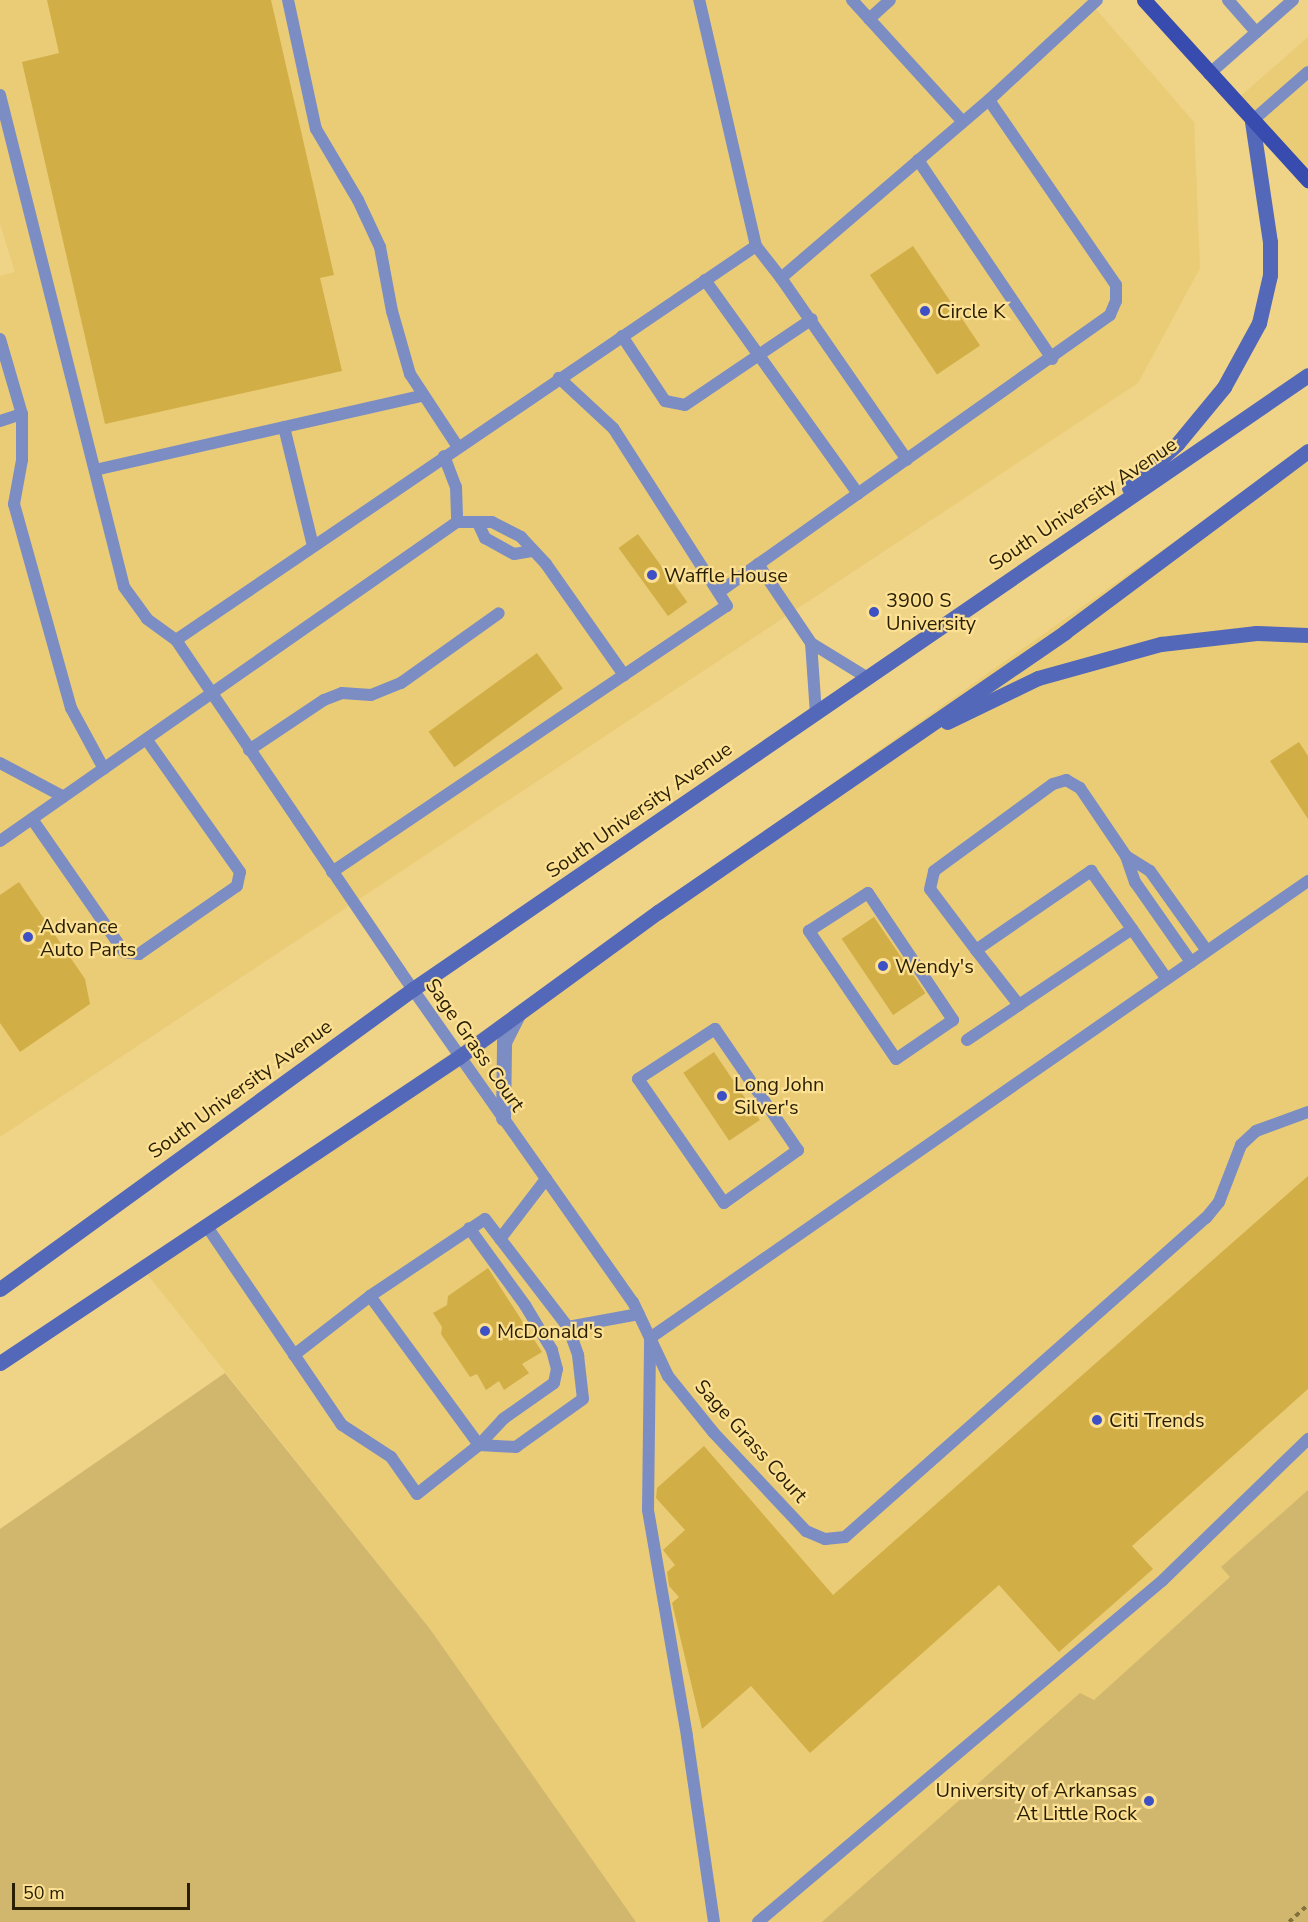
<!DOCTYPE html>
<html>
<head>
<meta charset="utf-8">
<style>
  body { margin:0 }
  #map { position:relative; width:1308px; height:1922px; overflow:hidden; background:#efd386; font-family:"Nunito Sans",sans-serif }
  div>[style] { position:absolute }
  .built>* { inset:0; background:#eacc76 }
  .green>* { inset:0; background:#d1b76d }
  .building>* { inset:0; background:#d1ae46; transform-origin:0 0 }
  .path>* { height:4px; margin-top:-2px; transform-origin:0; background:repeating-linear-gradient(90deg,#83713d 0 4.5px,transparent 0 9px) }
  .lane>* { height:12px; margin:-6px; padding:0 6px; transform-origin:6px; border-radius:6px; background:#7c8dc4 }
  .street>* { height:15px; margin:-7.5px; padding:0 7.5px; transform-origin:7.5px; border-radius:7.5px; background:#7c8dc4 }
  .secondary>* { height:15px; margin:-7.5px; padding:0 7.5px; transform-origin:7.5px; border-radius:7.5px; background:#5368b8 }
  .primary>* { height:15px; margin:-7.5px; padding:0 7.5px; transform-origin:7.5px; border-radius:7.5px; background:#384bae }
  .dots>* { width:16px; height:16px; translate:-50% -50%; box-sizing:border-box; border:3px solid #fce093; border-radius:50% }
  span { translate:-50% -50%; white-space:nowrap; text-align:center; line-height:1.15; -webkit-text-stroke:4.5px #fce093; paint-order:stroke }
  .poi-label { font-size:20px; color:#291f00 }
  .left { translate:0 -50%; text-align:left }
  .right { translate:-100% -50%; text-align:right }
  .street-label { font-size:20px; color:#291f00 }
  .scale { position:absolute; left:12px; top:1883px; width:178px; height:27px; box-sizing:border-box; border:3px solid #291f00; border-top:0; padding-left:8px; font-size:18px; line-height:21px; white-space:nowrap; color:#291f00; -webkit-text-stroke:4px #fce093; paint-order:stroke }
</style>
</head>
<body>
<div id="map">
  <div class="built">
    <i style="clip-path:polygon(0 0,1088px 0,1194px 122px,1200px 268px,1138px 383px,0 1137px,0 276px,15px 272px,0 224px)"></i>
    <i style="clip-path:polygon(1308px 37px,1308px 180px,1234px 102px)"></i>
    <i style="clip-path:polygon(1308px 447px,1308px 1922px,636px 1922px,430px 1629px,144px 1270px)"></i>
  </div>
  <div class="green">
    <i style="clip-path:polygon(225px 1373px,430px 1629px,636px 1922px,0 1922px,0 1529px)"></i>
    <i style="clip-path:polygon(1308px 1490px,1308px 1922px,822px 1922px,1080px 1693px,1094px 1700px,1230px 1577px,1221px 1567px)"></i>
  </div>
  <div class="building">
    <i style="clip-path:polygon(47px 0,271px 0,334px 275px,320px 278px,342px 371px,105px 424px,22px 62px,59px 53px)"></i>
    <i style="left:913px;top:246px;width:120px;height:52px;rotate:56deg"></i>
    <i style="left:638px;top:534px;width:84px;height:24px;rotate:54deg"></i>
    <i style="left:537px;top:653px;width:44px;height:134px;rotate:54deg"></i>
    <i style="clip-path:polygon(1299px 742px,1308px 756px,1308px 819px,1270px 761px)"></i>
    <i style="clip-path:polygon(19px 882px,85px 979px,90px 1004px,20px 1052px,0 1023px,0 895px)"></i>
    <i style="left:874px;top:917px;width:92px;height:39px;rotate:56deg"></i>
    <i style="left:714px;top:1052px;width:82px;height:37px;rotate:56deg"></i>
    <i style="clip-path:polygon(1308px 1176px,1308px 1389px,1132px 1546px,1153px 1569px,1059px 1652px,999px 1585px,810px 1753px,751px 1686px,702px 1729px,672px 1603px,679px 1597px,669px 1586px,667px 1572px,675px 1565px,663px 1550px,685px 1530px,656px 1498px,657px 1488px,704px 1446px,833px 1595px)"></i>
    <i style="clip-path:polygon(488px 1268px,542px 1352px,522px 1364px,529px 1373px,504px 1390px,499px 1381px,486px 1390px,477px 1374px,470px 1377px,441px 1334px,442px 1327px,433px 1313px,447px 1305px,448px 1296px)"></i>
  </div>
  <div class="path">
    <i style="left:1289px;top:1922px;width:25px;rotate:-42deg"></i>
  </div>
  <div class="lane">
    <i style="left:288px;top:0;width:132px;rotate:77.8deg"></i>
    <i style="left:316px;top:129px;width:82px;rotate:59.4deg"></i>
    <i style="left:358px;top:200px;width:52px;rotate:64.9deg"></i>
    <i style="left:380px;top:247px;width:65px;rotate:79.4deg"></i>
    <i style="left:392px;top:311px;width:66px;rotate:74.1deg"></i>
    <i style="left:410px;top:374px;width:87px;rotate:56.7deg"></i>
    <i style="left:852px;top:0;width:164px;rotate:47.7deg"></i>
    <i style="left:1228px;top:0;width:43px;rotate:48.8deg"></i>
    <i style="left:869px;top:19px;width:28px;rotate:-42deg"></i>
    <i style="left:1209px;top:74px;width:112px;rotate:-41.4deg"></i>
    <i style="left:0;top:95px;width:507px;rotate:75.85deg"></i>
    <i style="left:124px;top:587px;width:39px;rotate:54deg"></i>
    <i style="left:147px;top:619px;width:36px;rotate:36deg"></i>
    <i style="left:176px;top:640px;width:701px;rotate:-34.19deg"></i>
    <i style="left:756px;top:246px;width:253px;rotate:-103deg"></i>
    <i style="left:1252px;top:121px;width:74px;rotate:-41.2deg"></i>
    <i style="left:918px;top:160px;width:240px;rotate:56deg"></i>
    <i style="left:756px;top:246px;width:41px;rotate:52deg"></i>
    <i style="left:781px;top:278px;width:274px;rotate:-40.6deg"></i>
    <i style="left:989px;top:100px;width:147px;rotate:-42.8deg"></i>
    <i style="left:781px;top:278px;width:221px;rotate:55.3deg"></i>
    <i style="left:705px;top:280px;width:263px;rotate:54.4deg"></i>
    <i style="left:622px;top:336px;width:78px;rotate:56.5deg"></i>
    <i style="left:665px;top:401px;width:20px;rotate:11deg"></i>
    <i style="left:685px;top:405px;width:153px;rotate:-34.1deg"></i>
    <i style="left:0;top:339px;width:78px;rotate:73.7deg"></i>
    <i style="left:22px;top:414px;width:46px;rotate:90deg"></i>
    <i style="left:22px;top:460px;width:45px;rotate:100.3deg"></i>
    <i style="left:14px;top:504px;width:212px;rotate:74.4deg"></i>
    <i style="left:71px;top:708px;width:69px;rotate:61.6deg"></i>
    <i style="left:0;top:421px;width:23px;rotate:-18deg"></i>
    <i style="left:284px;top:427px;width:122px;rotate:76.3deg"></i>
    <i style="left:444px;top:456px;width:33px;rotate:69deg"></i>
    <i style="left:456px;top:487px;width:35px;rotate:88deg"></i>
    <i style="left:95px;top:470px;width:337px;rotate:-12.8deg"></i>
    <i style="left:478px;top:523px;width:17px;rotate:65deg"></i>
    <i style="left:485px;top:538px;width:33px;rotate:29deg"></i>
    <i style="left:514px;top:554px;width:18px;rotate:-9deg"></i>
    <i style="left:758px;top:564px;width:95px;rotate:56.1deg"></i>
    <i style="left:719px;top:592px;width:479px;rotate:-35.3deg"></i>
    <i style="left:1110px;top:315px;width:15px;rotate:-67deg"></i>
    <i style="left:1116px;top:301px;width:16px;rotate:-90deg"></i>
    <i style="left:1116px;top:285px;width:224px;rotate:-124.5deg"></i>
    <i style="left:176px;top:640px;width:400px;rotate:55.9deg"></i>
    <i style="left:400px;top:971px;width:405px;rotate:54.9deg"></i>
    <i style="left:633px;top:1302px;width:82px;rotate:64.7deg"></i>
    <i style="left:668px;top:1376px;width:72px;rotate:51.2deg"></i>
    <i style="left:713px;top:1432px;width:136px;rotate:46.8deg"></i>
    <i style="left:806px;top:1531px;width:21px;rotate:23deg"></i>
    <i style="left:825px;top:1539px;width:20px;rotate:-6deg"></i>
    <i style="left:845px;top:1537px;width:482px;rotate:-41.5deg"></i>
    <i style="left:1206px;top:1218px;width:21px;rotate:-51deg"></i>
    <i style="left:1219px;top:1202px;width:61px;rotate:-68.9deg"></i>
    <i style="left:1241px;top:1145px;width:21px;rotate:-43deg"></i>
    <i style="left:1256px;top:1131px;width:55px;rotate:-20.1deg"></i>
    <i style="left:816px;top:714px;width:71px;rotate:-94deg"></i>
    <i style="left:811px;top:643px;width:67px;rotate:31.6deg"></i>
    <i style="left:249px;top:750px;width:90px;rotate:-33.7deg"></i>
    <i style="left:324px;top:700px;width:19px;rotate:-21deg"></i>
    <i style="left:342px;top:693px;width:29px;rotate:4deg"></i>
    <i style="left:371px;top:695px;width:32px;rotate:-22deg"></i>
    <i style="left:401px;top:683px;width:120px;rotate:-35.5deg"></i>
    <i style="left:0;top:763px;width:72px;rotate:28deg"></i>
    <i style="left:32px;top:819px;width:162px;rotate:55.3deg"></i>
    <i style="left:124px;top:952px;width:15px;rotate:8deg"></i>
    <i style="left:139px;top:954px;width:119px;rotate:-34.8deg"></i>
    <i style="left:237px;top:886px;width:14px;rotate:-78deg"></i>
    <i style="left:240px;top:872px;width:161px;rotate:-125.2deg"></i>
    <i style="left:0;top:841px;width:557px;rotate:-34.92deg"></i>
    <i style="left:457px;top:522px;width:35px"></i>
    <i style="left:492px;top:522px;width:33px;rotate:27deg"></i>
    <i style="left:521px;top:537px;width:37px;rotate:47deg"></i>
    <i style="left:546px;top:564px;width:136px;rotate:54.9deg"></i>
    <i style="left:1126px;top:856px;width:28px;rotate:32deg"></i>
    <i style="left:1150px;top:871px;width:98px;rotate:54.5deg"></i>
    <i style="left:332px;top:872px;width:476px;rotate:-34deg"></i>
    <i style="left:727px;top:606px;width:211px;rotate:-122.6deg"></i>
    <i style="left:613px;top:428px;width:74px;rotate:-137.2deg"></i>
    <i style="left:868px;top:893px;width:153px;rotate:56.2deg"></i>
    <i style="left:953px;top:1020px;width:69px;rotate:145.6deg"></i>
    <i style="left:896px;top:1059px;width:155px;rotate:-124.2deg"></i>
    <i style="left:809px;top:931px;width:70px;rotate:-32.8deg"></i>
    <i style="left:1132px;top:929px;width:136px;rotate:146.1deg"></i>
    <i style="left:1019px;top:1005px;width:70px;rotate:-128deg"></i>
    <i style="left:976px;top:950px;width:140px;rotate:-34.5deg"></i>
    <i style="left:1091px;top:871px;width:71px;rotate:54.7deg"></i>
    <i style="left:1132px;top:929px;width:60px;rotate:55.2deg"></i>
    <i style="left:976px;top:950px;width:76px;rotate:-127deg"></i>
    <i style="left:930px;top:889px;width:18px;rotate:-77deg"></i>
    <i style="left:934px;top:871px;width:147px;rotate:-36.2deg"></i>
    <i style="left:1053px;top:784px;width:14px;rotate:-17deg"></i>
    <i style="left:1066px;top:780px;width:16px;rotate:30deg"></i>
    <i style="left:1080px;top:788px;width:82px;rotate:55.9deg"></i>
    <i style="left:1126px;top:856px;width:28px;rotate:71deg"></i>
    <i style="left:1135px;top:882px;width:98px;rotate:55deg"></i>
    <i style="left:715px;top:1029px;width:147px;rotate:55.6deg"></i>
    <i style="left:798px;top:1150px;width:91px;rotate:144.4deg"></i>
    <i style="left:724px;top:1203px;width:151px;rotate:-124.7deg"></i>
    <i style="left:638px;top:1079px;width:92px;rotate:-33deg"></i>
    <i style="left:967px;top:1040px;width:63px;rotate:-33.9deg"></i>
    <i style="left:208px;top:1228px;width:238px;rotate:55.8deg"></i>
    <i style="left:342px;top:1425px;width:59px;rotate:33.1deg"></i>
    <i style="left:391px;top:1457px;width:45px;rotate:54.9deg"></i>
    <i style="left:417px;top:1494px;width:79px;rotate:-38.3deg"></i>
    <i style="left:479px;top:1445px;width:35px;rotate:-47deg"></i>
    <i style="left:503px;top:1419px;width:62px;rotate:-35.2deg"></i>
    <i style="left:554px;top:1383px;width:14px;rotate:-78deg"></i>
    <i style="left:557px;top:1369px;width:20px;rotate:-105deg"></i>
    <i style="left:552px;top:1350px;width:52px;rotate:-121deg"></i>
    <i style="left:525px;top:1305px;width:95px;rotate:-126deg"></i>
    <i style="left:500px;top:1239px;width:76px;rotate:-52.5deg"></i>
    <i style="left:370px;top:1296px;width:185px;rotate:53.8deg"></i>
    <i style="left:568px;top:1327px;width:72px;rotate:-10.4deg"></i>
    <i style="left:294px;top:1355px;width:96px;rotate:-37.8deg"></i>
    <i style="left:370px;top:1296px;width:138px;rotate:-33.8deg"></i>
    <i style="left:485px;top:1219px;width:136px;rotate:52.5deg"></i>
    <i style="left:568px;top:1327px;width:30px;rotate:70deg"></i>
    <i style="left:578px;top:1355px;width:44px;rotate:83.5deg"></i>
    <i style="left:583px;top:1399px;width:82px;rotate:144.4deg"></i>
    <i style="left:516px;top:1447px;width:37px;rotate:-177deg"></i>
    <i style="left:714px;top:1922px;width:188px;rotate:-98.3deg"></i>
    <i style="left:687px;top:1736px;width:229px;rotate:-99.8deg"></i>
    <i style="left:648px;top:1510px;width:172px;rotate:-89.3deg"></i>
    <i style="left:650px;top:1338px;width:801px;rotate:-34.78deg"></i>
    <i style="left:758px;top:1922px;width:529px;rotate:-40.17deg"></i>
    <i style="left:1162px;top:1581px;width:204px;rotate:-44.2deg"></i>
  </div>
  <div class="street">
    <i style="left:503px;top:1118px;width:76px;rotate:-89.2deg"></i>
    <i style="left:504px;top:1042px;width:29px;rotate:-63deg"></i>
  </div>
  <div class="secondary">
    <i style="left:1129px;top:488px;width:65px;rotate:-42.5deg"></i>
    <i style="left:1177px;top:444px;width:74px;rotate:-50.5deg"></i>
    <i style="left:1224px;top:387px;width:73px;rotate:-61.3deg"></i>
    <i style="left:1259px;top:323px;width:49px;rotate:-77.1deg"></i>
    <i style="left:1270px;top:275px;width:33px;rotate:-90deg"></i>
    <i style="left:1270px;top:242px;width:122px;rotate:-98.5deg"></i>
    <i style="left:947px;top:722px;width:101px;rotate:-25.8deg"></i>
    <i style="left:1038px;top:678px;width:128px;rotate:-15.5deg"></i>
    <i style="left:1161px;top:644px;width:96px;rotate:-6.6deg"></i>
    <i style="left:1256px;top:633px;width:52px;rotate:2.2deg"></i>
    <i style="left:0;top:1289px;width:510px;rotate:-35.99deg"></i>
    <i style="left:413px;top:989px;width:1085px;rotate:-34.45deg"></i>
    <i style="left:0;top:1363px;width:552px;rotate:-33.69deg"></i>
    <i style="left:459px;top:1057px;width:246px;rotate:-36.1deg"></i>
    <i style="left:658px;top:912px;width:494px;rotate:-34.5deg"></i>
    <i style="left:1065px;top:632px;width:303px;rotate:-36.7deg"></i>
  </div>
  <div class="primary">
    <i style="left:1144px;top:0;width:244px;rotate:47.7deg"></i>
  </div>
  <div class="dots">
    <i style="left:925px;top:311px;background:#3d51c4"></i>
    <i style="left:652px;top:575px;background:#3d51c4"></i>
    <i style="left:874px;top:612px;background:#3d51c4"></i>
    <i style="left:28px;top:937px;background:#3d51c4"></i>
    <i style="left:883px;top:966px;background:#3d51c4"></i>
    <i style="left:722px;top:1096px;background:#3d51c4"></i>
    <i style="left:485px;top:1331px;background:#3d51c4"></i>
    <i style="left:1097px;top:1420px;background:#3d51c4"></i>
    <i style="left:1149px;top:1801px;background:#3d51c4"></i>
  </div>
  <div class="poi-label">
    <span class="left" style="left:937px;top:311px">Circle K</span>
    <span class="left" style="left:664px;top:575px">Waffle House</span>
    <span class="left" style="left:886px;top:612px">3900 S<br>University</span>
    <span class="left" style="left:40px;top:938px">Advance<br>Auto Parts</span>
    <span class="left" style="left:895px;top:966px">Wendy's</span>
    <span class="left" style="left:734px;top:1096px">Long John<br>Silver's</span>
    <span class="left" style="left:497px;top:1331px">McDonald's</span>
    <span class="left" style="left:1109px;top:1420px">Citi Trends</span>
    <span class="right" style="left:1137px;top:1802px">University of Arkansas<br>At Little Rock</span>
  </div>
  <div class="street-label">
    <span style="left:1083px;top:504px;rotate:-34deg">South University Avenue</span>
    <span style="left:639px;top:810px;rotate:-35deg">South University Avenue</span>
    <span style="left:475px;top:1045px;rotate:55deg">Sage Grass Court</span>
    <span style="left:240px;top:1089px;rotate:-36deg">South University Avenue</span>
    <span style="left:751px;top:1441px;rotate:48deg">Sage Grass Court</span>
  </div>
  <div class="scale">50 m</div>
</div>
</body>
</html>
